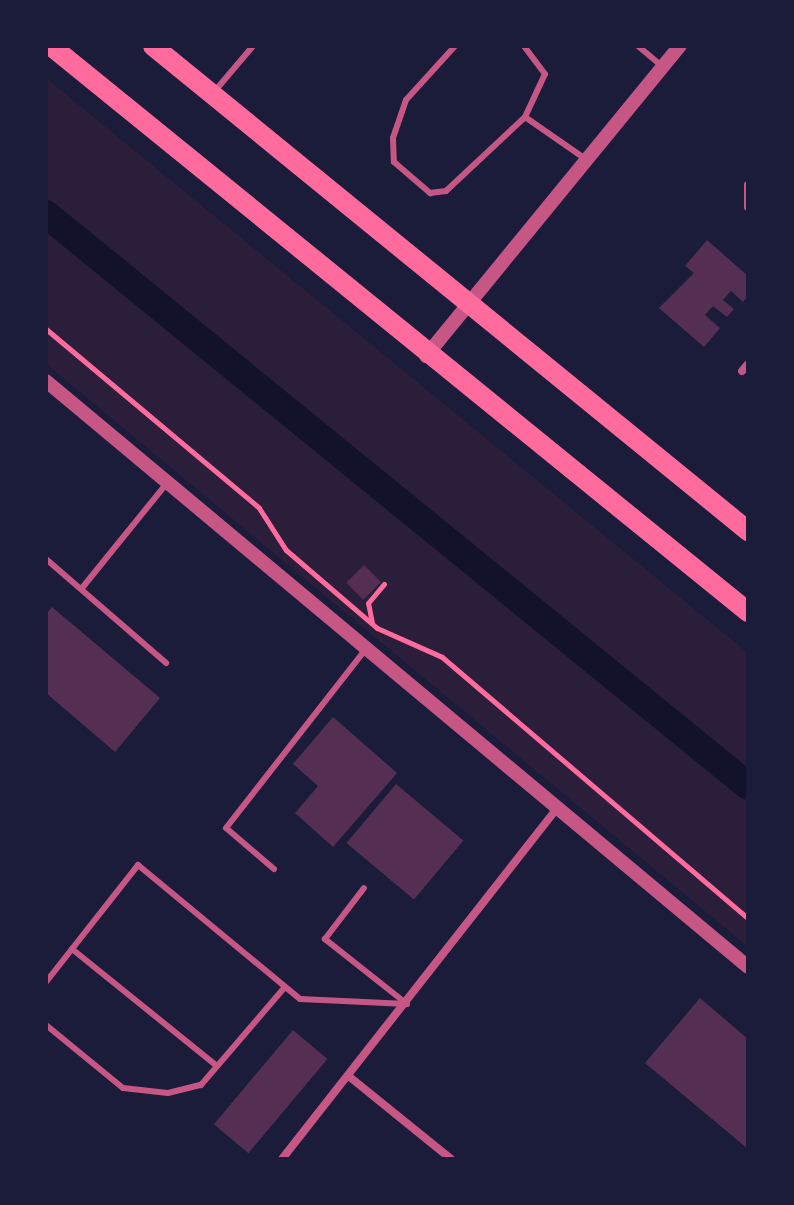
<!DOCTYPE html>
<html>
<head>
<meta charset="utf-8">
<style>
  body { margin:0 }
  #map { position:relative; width:794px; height:1205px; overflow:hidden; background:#1b1b3a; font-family:"Noto Sans",sans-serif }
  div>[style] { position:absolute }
  .green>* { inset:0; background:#2a1e3b }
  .canal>* { height:28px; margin:-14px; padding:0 14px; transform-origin:14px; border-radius:14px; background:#12122b }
  .building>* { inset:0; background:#542f53; transform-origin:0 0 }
  .path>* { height:5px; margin:-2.5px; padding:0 2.5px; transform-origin:2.5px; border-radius:2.5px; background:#ff6b9d }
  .service>* { height:6px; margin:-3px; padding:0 3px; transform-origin:3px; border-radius:3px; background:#c65784 }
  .minor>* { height:8px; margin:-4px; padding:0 4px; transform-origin:4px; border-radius:4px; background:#c65784 }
  .tertiary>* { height:14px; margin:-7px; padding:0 7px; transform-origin:7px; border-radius:7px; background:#c65784 }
  .primary>* { height:20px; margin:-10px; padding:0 10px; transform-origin:10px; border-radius:10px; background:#ff6b9d }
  span { translate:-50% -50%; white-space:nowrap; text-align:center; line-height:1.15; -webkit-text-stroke:8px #1b1b3a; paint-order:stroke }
  .frame { position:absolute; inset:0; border:48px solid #1b1b3a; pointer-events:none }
</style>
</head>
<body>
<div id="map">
  <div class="green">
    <i style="clip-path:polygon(46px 78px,748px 653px,748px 947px,46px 364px)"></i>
  </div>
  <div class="canal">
    <i style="left:46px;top:214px;width:906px;rotate:39.17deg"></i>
  </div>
  <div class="building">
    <i style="clip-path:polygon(707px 240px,748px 276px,748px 296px,743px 302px,731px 291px,723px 300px,734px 309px,727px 317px,713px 306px,705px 315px,720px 328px,704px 347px,659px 308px,694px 273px,685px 266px)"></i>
    <i style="left:364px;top:565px;width:24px;height:25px;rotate:45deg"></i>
    <i style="clip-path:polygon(52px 607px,160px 698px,115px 752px,46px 693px,46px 614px)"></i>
    <i style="clip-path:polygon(333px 717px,397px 773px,333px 847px,295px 813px,318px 786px,293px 764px)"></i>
    <i style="left:396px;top:784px;width:88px;height:77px;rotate:40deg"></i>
    <i style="clip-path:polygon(700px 998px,748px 1039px,748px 1149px,645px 1063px)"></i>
    <i style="left:293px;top:1030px;width:45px;height:123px;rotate:40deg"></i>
  </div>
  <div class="path">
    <i style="left:46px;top:329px;width:278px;rotate:40deg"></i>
    <i style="left:259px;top:508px;width:50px;rotate:57.3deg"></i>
    <i style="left:286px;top:550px;width:120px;rotate:40.6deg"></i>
    <i style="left:377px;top:628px;width:71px;rotate:24deg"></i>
    <i style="left:442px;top:657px;width:402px;rotate:40.5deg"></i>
    <i style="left:372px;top:623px;width:20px;rotate:-101deg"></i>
    <i style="left:368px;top:603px;width:25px;rotate:-50deg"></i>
  </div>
  <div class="service">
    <i style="left:455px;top:46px;width:73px;rotate:132.2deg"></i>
    <i style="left:406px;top:100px;width:40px;rotate:108.9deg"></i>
    <i style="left:393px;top:138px;width:24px;rotate:88deg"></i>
    <i style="left:394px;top:162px;width:48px;rotate:40.7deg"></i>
    <i style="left:430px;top:193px;width:16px;rotate:-7deg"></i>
    <i style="left:446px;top:191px;width:108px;rotate:-43.1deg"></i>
    <i style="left:525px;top:117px;width:47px;rotate:-65.1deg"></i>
    <i style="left:545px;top:74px;width:35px;rotate:-127deg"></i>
    <i style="left:638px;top:46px;width:33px;rotate:40deg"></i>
    <i style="left:214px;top:92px;width:60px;rotate:-49.7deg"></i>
    <i style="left:525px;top:117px;width:75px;rotate:34.7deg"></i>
    <i style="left:46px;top:559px;width:159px;rotate:40.9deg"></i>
    <i style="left:82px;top:588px;width:135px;rotate:-51deg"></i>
    <i style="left:274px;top:869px;width:63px;rotate:-139.5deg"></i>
    <i style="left:226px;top:828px;width:227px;rotate:-52deg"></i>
    <i style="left:72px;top:949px;width:186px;rotate:38.9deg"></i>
    <i style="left:46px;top:982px;width:149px;rotate:-51.8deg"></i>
    <i style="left:138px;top:865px;width:210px;rotate:39.6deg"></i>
    <i style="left:300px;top:999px;width:107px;rotate:2.7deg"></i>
    <i style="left:407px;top:1004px;width:105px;rotate:-141.6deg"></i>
    <i style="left:325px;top:939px;width:64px;rotate:-52.6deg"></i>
    <i style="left:46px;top:1025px;width:99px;rotate:39.3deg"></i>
    <i style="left:123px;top:1088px;width:45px;rotate:6.3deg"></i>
    <i style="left:168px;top:1093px;width:34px;rotate:-14deg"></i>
    <i style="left:201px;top:1085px;width:129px;rotate:-49.4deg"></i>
  </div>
  <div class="minor">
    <i style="left:748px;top:185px;width:22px;rotate:90deg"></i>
    <i style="left:742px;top:371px;width:9px;rotate:-49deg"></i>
    <i style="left:351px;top:1078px;width:129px;rotate:39deg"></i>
    <i style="left:282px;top:1159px;width:444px;rotate:-51.9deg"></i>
  </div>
  <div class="tertiary">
    <i style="left:426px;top:356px;width:401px;rotate:-50.7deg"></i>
    <i style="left:46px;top:381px;width:914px;rotate:39.85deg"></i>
  </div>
  <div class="primary">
    <i style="left:51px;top:46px;width:898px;rotate:39.08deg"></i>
    <i style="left:153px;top:46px;width:768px;rotate:39.18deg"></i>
  </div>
  <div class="frame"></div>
</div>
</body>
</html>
